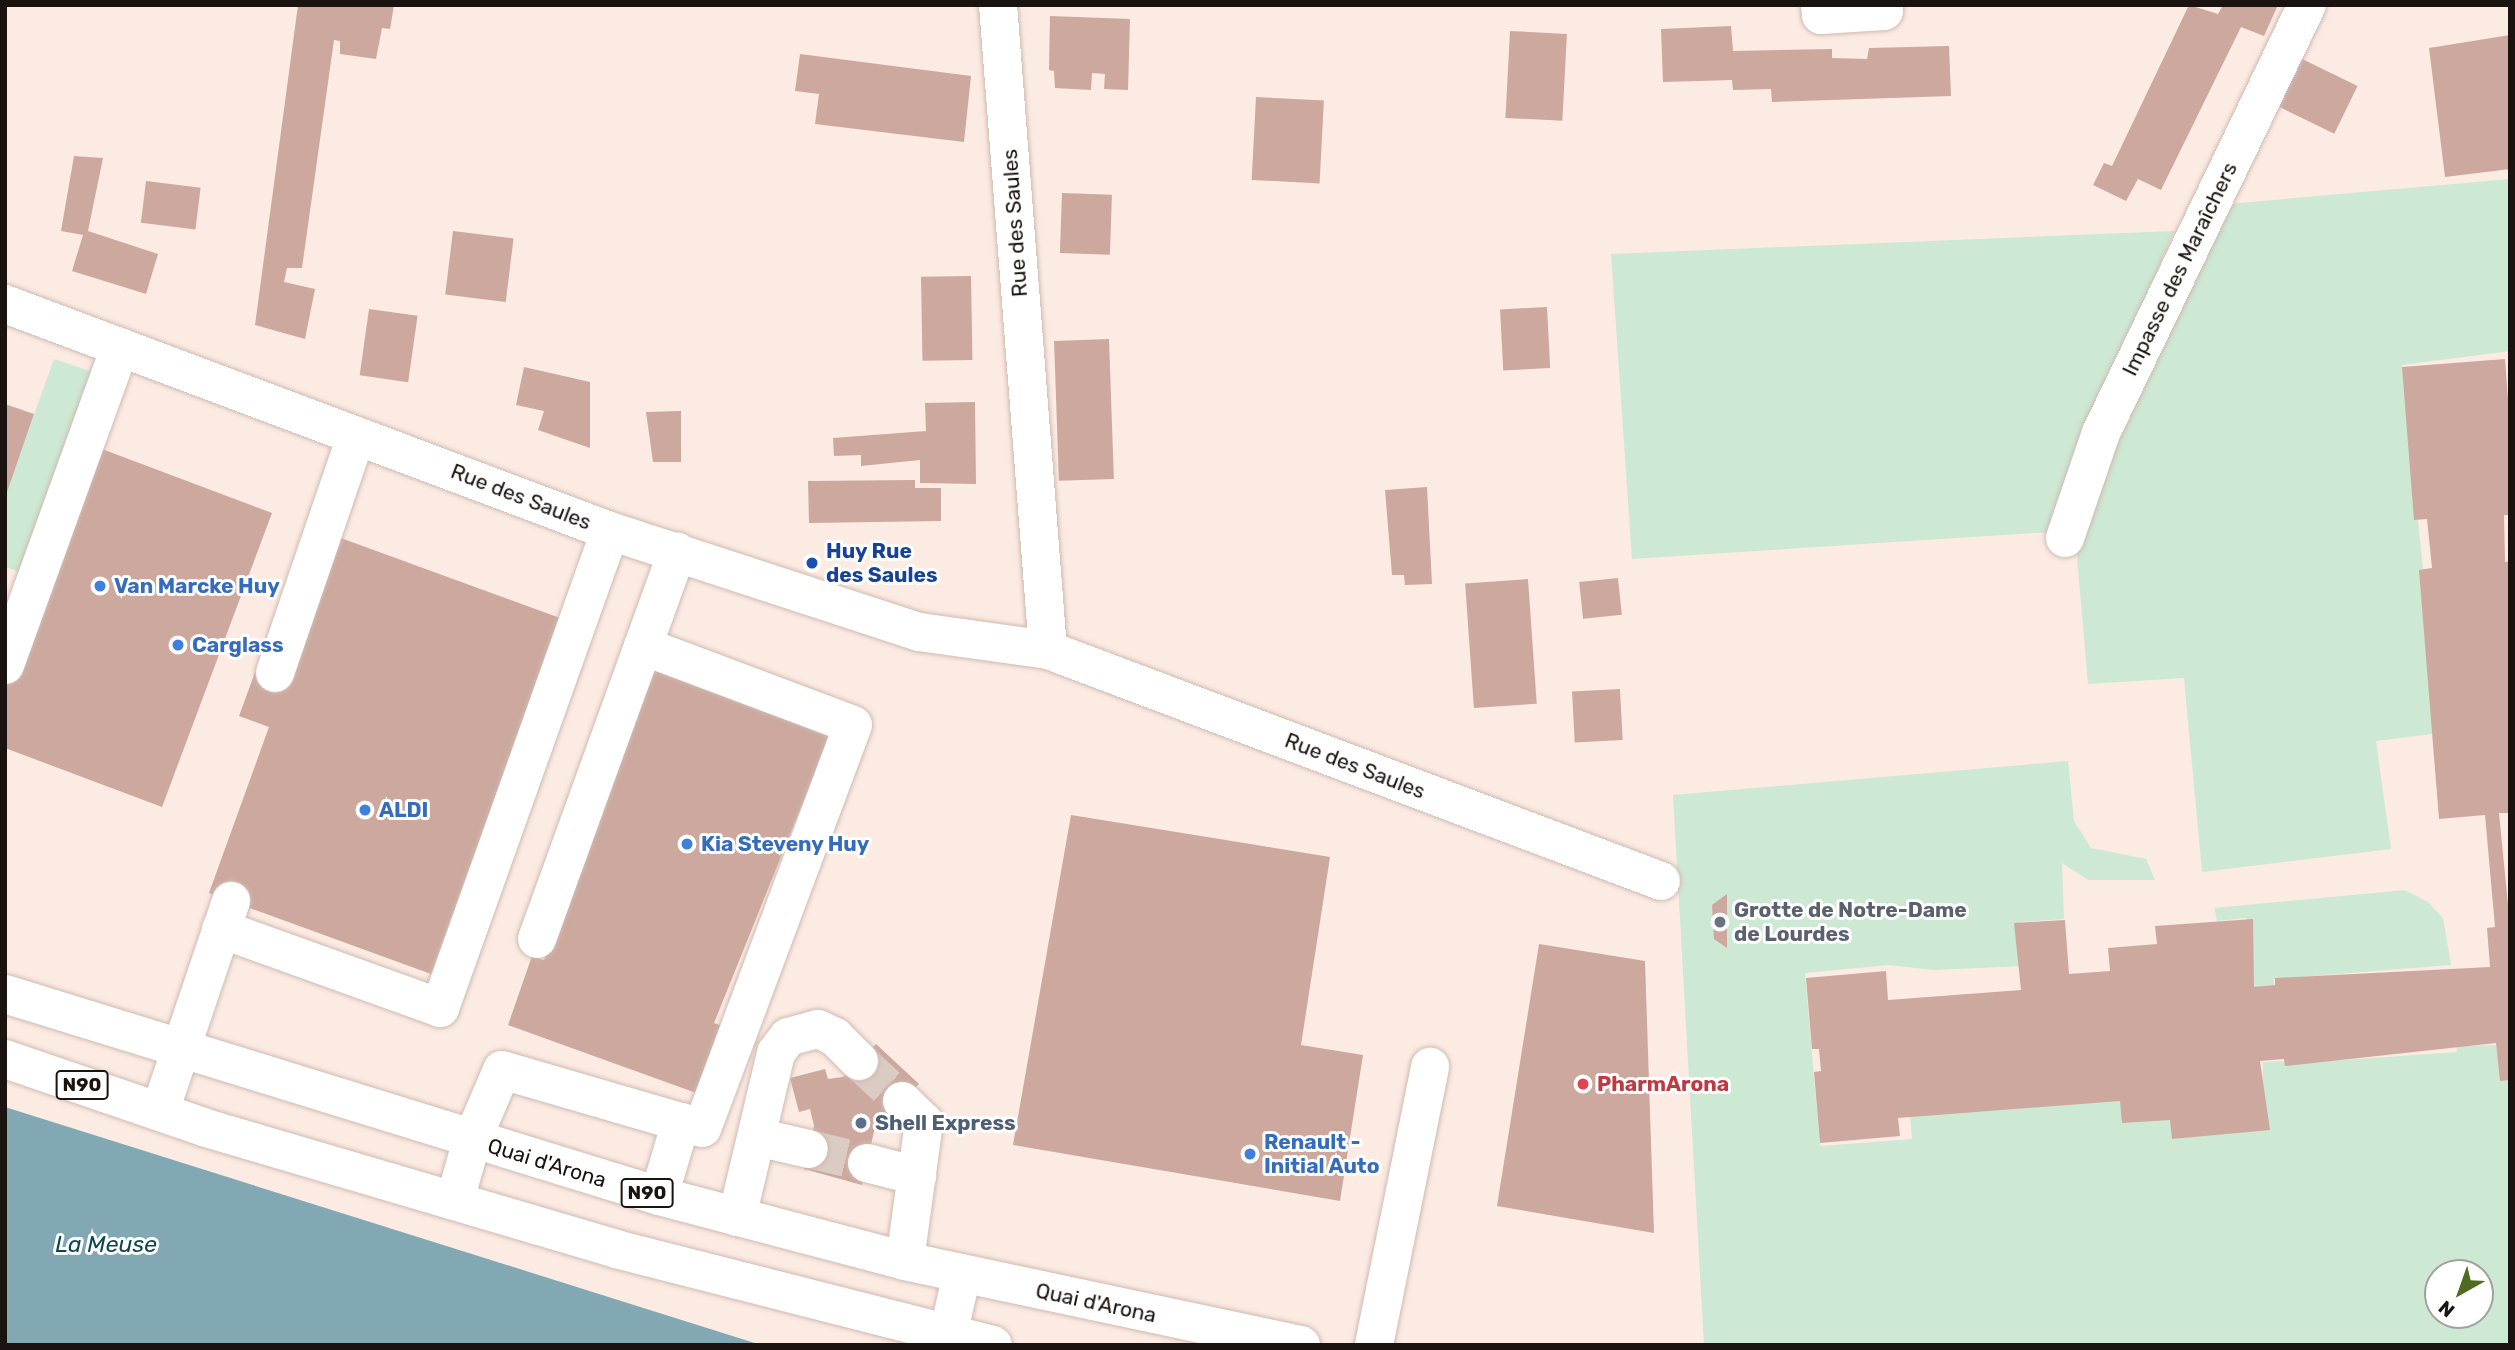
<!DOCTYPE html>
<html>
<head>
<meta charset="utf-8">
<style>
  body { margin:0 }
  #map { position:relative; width:2515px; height:1350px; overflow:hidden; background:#fcebe3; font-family:Rubik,sans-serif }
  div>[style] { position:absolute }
  .green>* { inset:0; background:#cde8d3 }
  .water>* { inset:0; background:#82a8b3 }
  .building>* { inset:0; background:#cca89e; transform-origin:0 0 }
  .minor-tunnel>* { height:38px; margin-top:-19px; transform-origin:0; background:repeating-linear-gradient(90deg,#dacbc3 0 38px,transparent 0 57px) }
  .roads { filter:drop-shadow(0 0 2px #cfbab1) drop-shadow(0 0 2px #cfbab1) }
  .minor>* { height:38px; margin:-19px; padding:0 19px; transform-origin:19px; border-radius:19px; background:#fff }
  .major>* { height:38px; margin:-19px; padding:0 19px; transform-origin:19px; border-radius:19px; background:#fff }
  .dots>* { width:19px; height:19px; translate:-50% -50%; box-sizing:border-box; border:4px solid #fff; border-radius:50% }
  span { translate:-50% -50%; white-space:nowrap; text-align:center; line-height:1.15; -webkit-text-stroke:6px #fff; paint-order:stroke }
  .shield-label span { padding:2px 5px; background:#fff; border:2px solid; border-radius:5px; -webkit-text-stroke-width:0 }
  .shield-label { font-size:19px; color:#1a1310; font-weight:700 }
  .street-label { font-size:21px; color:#1a1310 }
  .transit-label { font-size:21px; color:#164399; font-weight:700 }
  .left { translate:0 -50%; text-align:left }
  .shop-label { font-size:21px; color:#366cbe; font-weight:700 }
  .worship-label { font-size:21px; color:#5b616d; font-weight:700 }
  .health-label { font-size:21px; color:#be3a42; font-weight:700 }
  .service-label { font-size:21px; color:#4e5e75; font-weight:700 }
  .water-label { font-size:23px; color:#0c4652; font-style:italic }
  .frame { position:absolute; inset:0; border:7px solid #1a1310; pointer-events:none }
  .north { position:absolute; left:2424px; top:1259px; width:70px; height:70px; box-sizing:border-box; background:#fff; border:2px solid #a3a19f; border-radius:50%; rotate:220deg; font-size:19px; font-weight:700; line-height:28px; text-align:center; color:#1a1310 }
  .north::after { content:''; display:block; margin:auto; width:24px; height:32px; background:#4e6b1f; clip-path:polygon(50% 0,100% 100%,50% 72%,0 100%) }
</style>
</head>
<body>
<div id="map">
  <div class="green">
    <i style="clip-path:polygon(2510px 179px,2510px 351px,2402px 365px,2440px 733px,2376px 741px,2391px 849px,2202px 872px,2184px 678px,2088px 684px,2076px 546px,2104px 460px,2228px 204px)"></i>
    <i style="clip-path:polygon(2174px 231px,2050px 532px,1632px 559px,1611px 254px)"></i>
    <i style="clip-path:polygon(54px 359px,93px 372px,21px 572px,5px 567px,5px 496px)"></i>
    <i style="clip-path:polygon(evenodd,2068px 761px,2074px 821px,2091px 848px,2146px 859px,2155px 880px,2088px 880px,2062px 863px,2064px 919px,2020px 922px,2024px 966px,1933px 970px,1889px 965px,1805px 973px,1820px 1146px,1912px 1139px,1909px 1102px,2132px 1094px,2263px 1130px,2263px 1062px,2287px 1061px,2287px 1064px,2457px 1052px,2456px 1046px,2496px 1045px,2501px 1079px,2510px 1079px,2510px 1345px,1704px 1345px,1673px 795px,2068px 761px,2438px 1273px,2480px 1273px,2480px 1315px,2438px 1315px,2438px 1273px)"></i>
    <i style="clip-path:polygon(2405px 890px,2428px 902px,2443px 918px,2451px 965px,2274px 979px,2274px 985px,2253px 989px,2246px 918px,2217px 921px,2214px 908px)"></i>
  </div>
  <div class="water">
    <i style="clip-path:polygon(5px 1107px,761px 1345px,5px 1345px)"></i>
  </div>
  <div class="building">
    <i style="clip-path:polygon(298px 5px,394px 5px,390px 29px,382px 28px,376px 59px,340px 54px,340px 41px,334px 40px,302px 268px,287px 268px,284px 282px,315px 289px,305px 339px,255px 325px)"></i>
    <i style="clip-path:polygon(2189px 5px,2218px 14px,2223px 5px,2278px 5px,2264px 36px,2241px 27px,2161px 190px,2138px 179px,2126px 201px,2093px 185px,2104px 163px,2112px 166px)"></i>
    <i style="clip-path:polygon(1050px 16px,1130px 19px,1128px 90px,1104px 89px,1105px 74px,1092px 73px,1091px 90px,1055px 88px,1054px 71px,1049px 70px)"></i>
    <i style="clip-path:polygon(1731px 26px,1733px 51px,1832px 49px,1832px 58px,1867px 59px,1869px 48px,1949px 46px,1951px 96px,1772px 102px,1771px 89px,1733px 90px,1732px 80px,1663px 82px,1661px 29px)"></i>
    <i style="left:1510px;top:31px;width:57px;height:87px;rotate:3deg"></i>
    <i style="clip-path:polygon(2510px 35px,2510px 169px,2445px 177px,2429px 48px)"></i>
    <i style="clip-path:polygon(800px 54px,971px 76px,964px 142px,815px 124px,819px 94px,795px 91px)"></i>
    <i style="left:2300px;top:58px;width:64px;height:53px;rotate:26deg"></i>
    <i style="left:1256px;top:97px;width:68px;height:83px;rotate:3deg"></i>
    <i style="clip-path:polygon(74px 156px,103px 158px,88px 231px,158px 254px,146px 294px,72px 271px,83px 235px,61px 231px)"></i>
    <i style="left:146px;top:181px;width:55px;height:42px;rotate:7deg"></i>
    <i style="left:1062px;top:193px;width:50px;height:60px;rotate:2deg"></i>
    <i style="left:453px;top:231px;width:61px;height:64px;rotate:7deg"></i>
    <i style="left:971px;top:276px;width:84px;height:50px;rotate:89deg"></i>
    <i style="left:1547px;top:307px;width:61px;height:47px;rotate:87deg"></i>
    <i style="left:369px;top:309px;width:49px;height:67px;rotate:8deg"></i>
    <i style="left:1109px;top:339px;width:140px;height:55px;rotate:88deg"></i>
    <i style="clip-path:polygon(2505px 359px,2510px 426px,2510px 515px,2504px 515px,2505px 562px,2510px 561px,2510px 813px,2499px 813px,2510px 925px,2510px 1080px,2500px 1081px,2496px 1043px,2285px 1066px,2284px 1059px,2260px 1061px,2270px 1130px,2172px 1139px,2170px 1120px,2122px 1123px,2120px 1101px,1898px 1118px,1900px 1136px,1820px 1143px,1814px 1072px,1821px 1071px,1819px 1049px,1812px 1049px,1806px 978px,1886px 971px,1888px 1000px,2021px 990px,2014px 923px,2065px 920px,2069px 974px,2110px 971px,2108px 948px,2157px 944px,2155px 926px,2253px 919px,2254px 987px,2275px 985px,2275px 978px,2490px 967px,2487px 928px,2495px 927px,2485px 815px,2439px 819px,2419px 570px,2432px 568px,2427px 519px,2414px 520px,2402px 367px)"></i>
    <i style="clip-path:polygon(524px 367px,590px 382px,590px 448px,538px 430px,544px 411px,516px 405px)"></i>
    <i style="clip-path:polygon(975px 402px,976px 484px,920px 483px,920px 460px,861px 466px,861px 455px,834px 456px,833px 438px,926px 431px,925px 403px)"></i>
    <i style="clip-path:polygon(5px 404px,34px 414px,6px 495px,5px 495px)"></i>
    <i style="clip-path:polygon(681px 411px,681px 462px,653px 462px,646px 412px)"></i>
    <i style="clip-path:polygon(94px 446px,272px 513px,162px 807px,5px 748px,5px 688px)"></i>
    <i style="clip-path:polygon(915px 480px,915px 488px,941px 488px,941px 521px,809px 523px,808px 481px)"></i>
    <i style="clip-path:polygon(1427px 487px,1432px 584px,1405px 585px,1404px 575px,1392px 575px,1385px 490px)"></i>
    <i style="clip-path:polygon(338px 537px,560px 618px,431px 974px,209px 893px,269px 727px,239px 716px,257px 667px)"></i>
    <i style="left:1618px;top:578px;width:37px;height:39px;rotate:84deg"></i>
    <i style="left:1528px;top:579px;width:125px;height:63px;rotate:86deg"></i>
    <i style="clip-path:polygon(657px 666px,831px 733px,714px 1023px,729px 1028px,699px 1094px,508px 1025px,532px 956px,544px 960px)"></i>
    <i style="left:1620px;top:689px;width:51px;height:48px;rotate:87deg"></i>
    <i style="clip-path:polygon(1071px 815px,1330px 857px,1301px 1045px,1363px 1055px,1340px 1201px,1013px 1145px)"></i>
    <i style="clip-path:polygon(1727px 894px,1727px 948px,1714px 939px,1712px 905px)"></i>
    <i style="clip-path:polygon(1539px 944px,1645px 961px,1654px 1233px,1497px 1206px)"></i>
    <i style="clip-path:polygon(876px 1044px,919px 1084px,875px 1127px,862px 1185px,804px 1169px,814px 1126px,810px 1109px,799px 1112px,790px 1078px,825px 1069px,828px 1079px,843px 1077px)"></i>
  </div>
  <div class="minor-tunnel">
    <i style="left:859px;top:1061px;width:59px;rotate:42.9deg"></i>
    <i style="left:809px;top:1149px;width:60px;rotate:13.6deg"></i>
  </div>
  <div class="roads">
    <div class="minor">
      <i style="left:1820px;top:5px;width:10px;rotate:84deg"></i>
      <i style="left:1821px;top:15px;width:63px;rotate:-3.6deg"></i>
      <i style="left:1884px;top:11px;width:6px;rotate:-90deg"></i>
      <i style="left:5px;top:304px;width:646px;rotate:20.57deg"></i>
      <i style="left:610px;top:531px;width:325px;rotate:18.1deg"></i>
      <i style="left:919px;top:632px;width:130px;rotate:7.9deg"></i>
      <i style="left:1048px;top:650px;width:647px;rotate:-94.43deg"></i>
      <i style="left:2065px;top:538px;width:111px;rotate:-71.1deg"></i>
      <i style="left:2101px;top:433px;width:475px;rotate:-64.3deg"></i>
      <i style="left:643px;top:646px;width:224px;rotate:20.6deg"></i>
      <i style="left:853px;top:725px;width:430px;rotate:110.5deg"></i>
      <i style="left:702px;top:1128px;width:22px;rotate:-164deg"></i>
      <i style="left:1048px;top:650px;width:655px;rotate:20.65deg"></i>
      <i style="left:5px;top:665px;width:338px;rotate:-70.1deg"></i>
      <i style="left:275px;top:673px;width:250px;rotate:-71.1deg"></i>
      <i style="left:221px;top:929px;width:233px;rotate:19.8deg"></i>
      <i style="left:440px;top:1008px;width:506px;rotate:-70.38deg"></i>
      <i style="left:537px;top:939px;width:412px;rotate:-70.1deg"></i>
      <i style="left:902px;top:1101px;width:30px;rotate:44deg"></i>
      <i style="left:924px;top:1122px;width:140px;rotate:97.8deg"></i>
      <i style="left:160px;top:1111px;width:222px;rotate:-71.3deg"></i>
      <i style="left:757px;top:1137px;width:53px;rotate:13deg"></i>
      <i style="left:867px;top:1163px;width:52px;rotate:14.6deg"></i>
      <i style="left:455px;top:1200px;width:62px;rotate:-74.2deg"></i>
      <i style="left:472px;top:1140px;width:76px;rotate:-66.8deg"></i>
      <i style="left:502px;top:1070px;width:186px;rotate:16.2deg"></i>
      <i style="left:681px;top:1122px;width:77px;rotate:106.6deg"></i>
      <i style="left:737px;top:1217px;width:169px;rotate:-76.6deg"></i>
      <i style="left:776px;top:1053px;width:20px;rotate:-53deg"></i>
      <i style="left:788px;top:1037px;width:31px;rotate:-15deg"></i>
      <i style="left:818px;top:1029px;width:19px;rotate:25deg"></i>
      <i style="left:835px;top:1037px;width:34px;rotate:45deg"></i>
      <i style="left:948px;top:1335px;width:63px;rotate:-77.1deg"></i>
      <i style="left:1374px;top:1345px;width:284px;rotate:-78.6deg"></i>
    </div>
    <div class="major">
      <i style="left:5px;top:994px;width:684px;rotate:17.16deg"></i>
      <i style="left:659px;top:1196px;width:254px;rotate:14.8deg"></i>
      <i style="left:905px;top:1261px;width:405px;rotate:12deg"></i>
      <i style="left:5px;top:1059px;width:213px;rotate:18.9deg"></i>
      <i style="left:206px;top:1128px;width:427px;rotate:16.4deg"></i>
      <i style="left:616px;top:1249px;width:389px;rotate:14.3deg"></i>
    </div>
  </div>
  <div class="dots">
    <i style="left:812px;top:563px;background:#1a4fb4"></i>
    <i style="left:100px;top:586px;background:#3f7fe0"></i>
    <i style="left:178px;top:645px;background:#3f7fe0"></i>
    <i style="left:365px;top:810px;background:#3f7fe0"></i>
    <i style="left:687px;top:844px;background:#3f7fe0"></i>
    <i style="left:1720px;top:922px;background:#6b7280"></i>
    <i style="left:1583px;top:1084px;background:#e0444e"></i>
    <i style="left:861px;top:1123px;background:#5c6f8a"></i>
    <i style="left:1250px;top:1154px;background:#3f7fe0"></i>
  </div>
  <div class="shield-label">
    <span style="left:82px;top:1085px">N90</span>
    <span style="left:647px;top:1193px">N90</span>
  </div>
  <div class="street-label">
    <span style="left:1015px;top:223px;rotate:-94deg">Rue des Saules</span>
    <span style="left:2180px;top:269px;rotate:-64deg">Impasse des Maraîchers</span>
    <span style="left:521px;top:497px;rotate:21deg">Rue des Saules</span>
    <span style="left:1355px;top:766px;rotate:21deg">Rue des Saules</span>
    <span style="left:547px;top:1163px;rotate:17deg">Quai d'Arona</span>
    <span style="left:1096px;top:1303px;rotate:12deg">Quai d'Arona</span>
  </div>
  <div class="transit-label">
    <span class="left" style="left:826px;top:563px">Huy Rue<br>des Saules</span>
  </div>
  <div class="shop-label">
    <span class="left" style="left:114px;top:586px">Van Marcke Huy</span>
    <span class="left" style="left:192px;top:645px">Carglass</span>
    <span class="left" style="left:379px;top:810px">ALDI</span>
    <span class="left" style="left:701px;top:844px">Kia Steveny Huy</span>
    <span class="left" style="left:1264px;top:1154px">Renault -<br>Initial Auto</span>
  </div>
  <div class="worship-label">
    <span class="left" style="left:1734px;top:922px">Grotte de Notre-Dame<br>de Lourdes</span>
  </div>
  <div class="health-label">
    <span class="left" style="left:1597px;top:1084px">PharmArona</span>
  </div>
  <div class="service-label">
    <span class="left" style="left:875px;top:1123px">Shell Express</span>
  </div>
  <div class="water-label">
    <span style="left:106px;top:1244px">La Meuse</span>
  </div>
  <div class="frame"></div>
  <div class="north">N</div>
</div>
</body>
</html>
